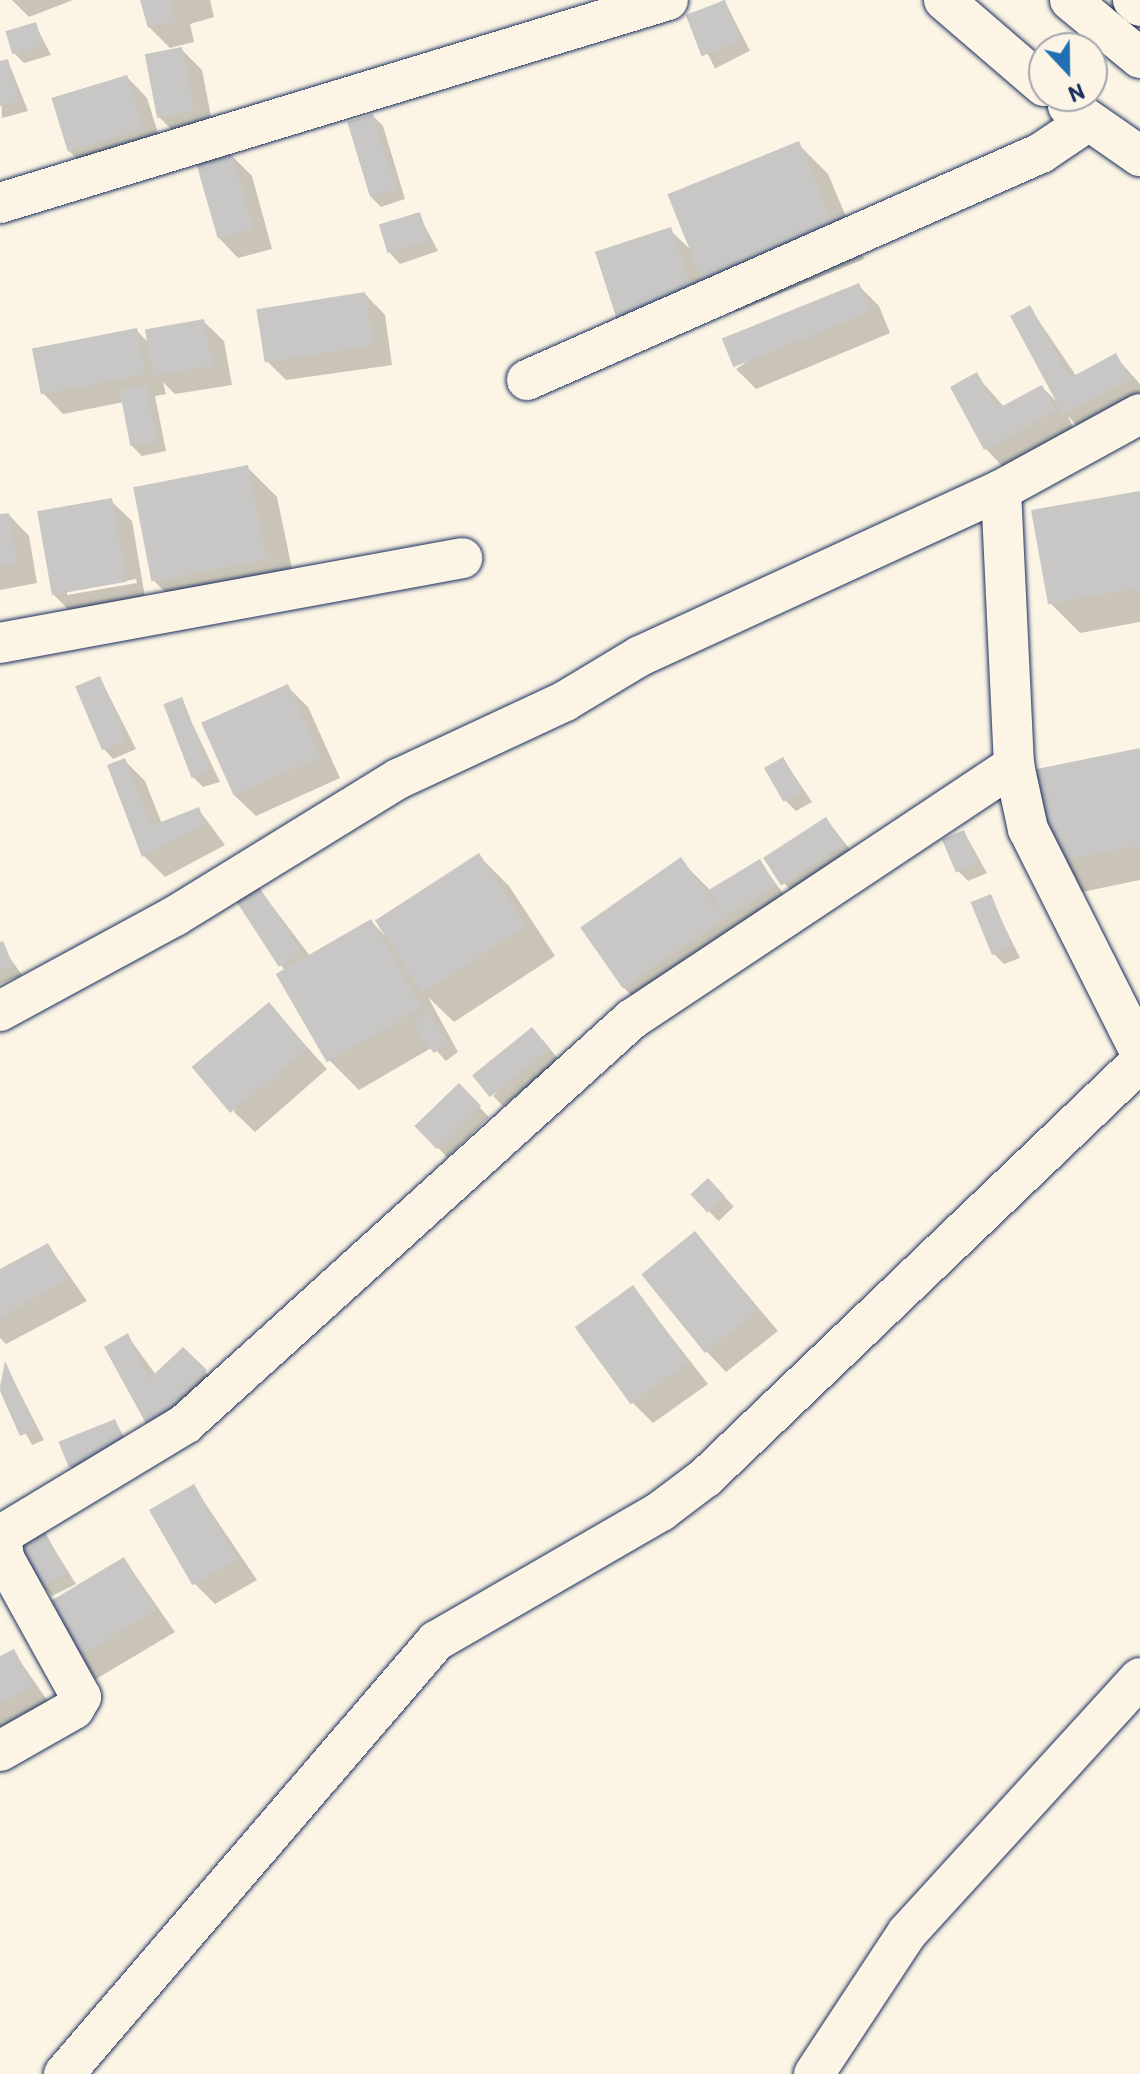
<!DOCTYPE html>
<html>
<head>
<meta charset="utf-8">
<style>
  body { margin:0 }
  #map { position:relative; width:1140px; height:2074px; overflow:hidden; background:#fcf5e5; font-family:Itim,sans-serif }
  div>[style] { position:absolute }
  .shadow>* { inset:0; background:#0003; transform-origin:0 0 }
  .building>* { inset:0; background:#c8c7c6; transform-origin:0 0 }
  .roads { filter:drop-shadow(0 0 2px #1b2f5e) drop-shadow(0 0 2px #1b2f5e) }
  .street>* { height:40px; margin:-20px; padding:0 20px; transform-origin:20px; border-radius:20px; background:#fcf5e5 }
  span { translate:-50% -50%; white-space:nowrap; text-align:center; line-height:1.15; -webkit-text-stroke:6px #fcf5e5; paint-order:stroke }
  .north { position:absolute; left:1028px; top:32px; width:80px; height:80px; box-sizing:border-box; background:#fcf5e5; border:2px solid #a2a6af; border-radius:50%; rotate:158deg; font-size:22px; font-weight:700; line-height:32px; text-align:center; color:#1b2f5e }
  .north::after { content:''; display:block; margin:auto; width:28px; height:36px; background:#1f6fb2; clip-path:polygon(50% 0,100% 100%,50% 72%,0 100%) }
</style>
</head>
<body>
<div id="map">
  <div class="shadow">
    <i style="clip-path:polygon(12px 0,73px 0,29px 17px)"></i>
    <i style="clip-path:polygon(142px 0,210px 0,214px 17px,190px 24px,194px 42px,170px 48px,149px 27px)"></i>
    <i style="left:724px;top:0;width:57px;height:39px;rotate:63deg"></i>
    <i style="clip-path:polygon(35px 24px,51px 55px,24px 63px,14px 53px)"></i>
    <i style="clip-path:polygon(181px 49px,202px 70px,214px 132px,180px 138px,159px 117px)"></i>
    <i style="clip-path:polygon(8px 61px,28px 111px,2px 118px,0 64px)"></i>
    <i style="clip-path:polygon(127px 77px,147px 98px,163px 149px,89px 171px,69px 151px)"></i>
    <i style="clip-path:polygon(373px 116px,383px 126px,405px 199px,381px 207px,371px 197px)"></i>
    <i style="clip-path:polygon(798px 144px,828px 174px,864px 259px,736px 312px,700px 268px,712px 315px,597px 253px,670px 230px,694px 253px)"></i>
    <i style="clip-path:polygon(232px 156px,252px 176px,272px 249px,238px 258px,218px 237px)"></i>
    <i style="clip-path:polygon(419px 215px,438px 251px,400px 264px,390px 253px)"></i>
    <i style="clip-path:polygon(859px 286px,879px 306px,890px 333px,756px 389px,736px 369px)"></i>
    <i style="clip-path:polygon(365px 294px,385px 315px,392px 365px,286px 380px,266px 360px)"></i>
    <i style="clip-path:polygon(1030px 308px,1077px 377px,1115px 356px,1140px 384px,1140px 405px,1085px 434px,1068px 416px,1075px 432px,1006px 470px,986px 449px,953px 388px,976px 375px,1004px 407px,1042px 387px,1059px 404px)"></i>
    <i style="clip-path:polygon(203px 321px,224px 341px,232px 385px,175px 394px,163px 382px,166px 394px,155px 396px,166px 451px,142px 456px,132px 446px,124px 402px,63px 414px,43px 393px,136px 330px,149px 343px)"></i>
    <i style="clip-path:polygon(247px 467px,277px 497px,296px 588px,183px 610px,153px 580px)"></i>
    <i style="clip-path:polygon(1140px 493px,1140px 622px,1080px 633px,1050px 603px)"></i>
    <i style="clip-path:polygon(evenodd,111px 501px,132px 521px,146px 603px,75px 616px,54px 595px,111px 501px,136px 579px,137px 583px,67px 595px,67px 591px,136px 579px)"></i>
    <i style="clip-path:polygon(9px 515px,29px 536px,37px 583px,0 590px,0 516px)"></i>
    <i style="clip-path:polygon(100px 678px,136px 749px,113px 759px,103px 748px)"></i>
    <i style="clip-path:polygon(287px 686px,308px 707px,340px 778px,256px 816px,235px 796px)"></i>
    <i style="clip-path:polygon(181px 700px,220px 782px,203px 787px,193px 777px)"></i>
    <i style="clip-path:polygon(1140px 750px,1140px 880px,1082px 892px,1052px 862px)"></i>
    <i style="clip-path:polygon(783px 759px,812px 802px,796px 811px,786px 801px)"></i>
    <i style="clip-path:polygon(124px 760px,145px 781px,162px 824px,199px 810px,225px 845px,165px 877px,144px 856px,109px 766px)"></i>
    <i style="clip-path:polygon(826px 819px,863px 866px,803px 903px,783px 882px)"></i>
    <i style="clip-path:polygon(964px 832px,987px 873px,968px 881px,958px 871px)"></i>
    <i style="clip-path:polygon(479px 856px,509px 886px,555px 956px,454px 1022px,428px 997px,458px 1052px,446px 1061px,433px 1047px,359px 1090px,329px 1060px,285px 971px,233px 895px,254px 882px,310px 956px,371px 921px,384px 935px)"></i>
    <i style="clip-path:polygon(680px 860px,711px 891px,759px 861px,785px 896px,735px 926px,751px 949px,652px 1016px,622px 986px)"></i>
    <i style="clip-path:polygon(990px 897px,1020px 958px,1004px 964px,994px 954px)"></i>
    <i style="clip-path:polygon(0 944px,22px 975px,0 984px)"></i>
    <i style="clip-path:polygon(268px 1004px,327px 1069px,255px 1132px,234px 1112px)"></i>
    <i style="clip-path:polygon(542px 1039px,559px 1060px,503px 1106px,493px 1096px)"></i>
    <i style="left:459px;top:1086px;width:43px;height:58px;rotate:46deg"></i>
    <i style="left:708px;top:1180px;width:37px;height:21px;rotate:46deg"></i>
    <i style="clip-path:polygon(695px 1233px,778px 1331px,726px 1372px,706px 1351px)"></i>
    <i style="clip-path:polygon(48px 1245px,87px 1301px,6px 1344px,0 1338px,0 1271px)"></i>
    <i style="clip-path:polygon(633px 1288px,708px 1384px,653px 1423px,632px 1402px)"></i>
    <i style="clip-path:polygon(127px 1335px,156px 1375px,183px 1350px,226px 1392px,171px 1448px)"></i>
    <i style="clip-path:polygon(5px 1364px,44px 1440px,32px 1445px,0 1386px)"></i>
    <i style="clip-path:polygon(115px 1421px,134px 1454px,80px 1476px,70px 1466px)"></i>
    <i style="clip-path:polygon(194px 1487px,257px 1580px,215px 1604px,195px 1584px)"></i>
    <i style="clip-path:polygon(44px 1533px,76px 1584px,52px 1596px,42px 1586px)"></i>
    <i style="clip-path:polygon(124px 1559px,175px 1632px,91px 1682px,70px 1661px)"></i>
    <i style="clip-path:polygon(13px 1651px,52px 1707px,0 1735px,0 1658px)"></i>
  </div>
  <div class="building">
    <i style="clip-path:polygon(140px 0,179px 0,170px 3px,175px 21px,148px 28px)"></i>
    <i style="left:725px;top:0;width:44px;height:42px;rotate:69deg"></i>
    <i style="left:36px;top:22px;width:24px;height:32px;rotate:73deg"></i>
    <i style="left:182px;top:47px;width:65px;height:38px;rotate:79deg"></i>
    <i style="clip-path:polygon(8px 59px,19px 101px,0 106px,0 61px)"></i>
    <i style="left:127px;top:75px;width:56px;height:79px;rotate:73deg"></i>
    <i style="left:373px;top:114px;width:78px;height:27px;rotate:73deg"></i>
    <i style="left:799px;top:141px;width:95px;height:142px;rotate:68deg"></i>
    <i style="left:232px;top:154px;width:77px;height:37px;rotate:74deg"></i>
    <i style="left:420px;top:212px;width:30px;height:43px;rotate:73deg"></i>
    <i style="left:671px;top:227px;width:71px;height:80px;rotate:72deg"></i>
    <i style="left:859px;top:283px;width:31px;height:148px;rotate:68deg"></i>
    <i style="left:365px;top:292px;width:54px;height:110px;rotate:81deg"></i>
    <i style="clip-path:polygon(1030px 305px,1070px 378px,1116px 353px,1130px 379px,1063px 414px,1010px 316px)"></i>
    <i style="left:204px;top:319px;width:47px;height:60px;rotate:80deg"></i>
    <i style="left:137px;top:328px;width:47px;height:107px;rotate:79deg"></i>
    <i style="clip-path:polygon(977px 372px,997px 409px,1042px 385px,1056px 411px,984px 450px,950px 387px)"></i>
    <i style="left:146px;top:385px;width:57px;height:27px;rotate:79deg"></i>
    <i style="left:248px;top:465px;width:96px;height:117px;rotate:79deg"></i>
    <i style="clip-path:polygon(1140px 491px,1140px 588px,1048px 604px,1031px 510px)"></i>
    <i style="left:112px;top:498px;width:85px;height:76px;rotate:80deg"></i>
    <i style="clip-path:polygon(9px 513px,18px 563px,0 566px,0 514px)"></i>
    <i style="left:100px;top:676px;width:69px;height:27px;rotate:67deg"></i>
    <i style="left:288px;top:684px;width:80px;height:95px;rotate:66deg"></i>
    <i style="left:182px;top:697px;width:79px;height:20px;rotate:69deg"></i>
    <i style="clip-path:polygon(1140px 748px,1140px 845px,1050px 863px,1032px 770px)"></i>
    <i style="left:783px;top:757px;width:39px;height:22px;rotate:60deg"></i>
    <i style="clip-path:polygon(125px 758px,151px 826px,199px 807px,205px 824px,142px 857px,107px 765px)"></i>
    <i style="left:826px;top:817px;width:33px;height:75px;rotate:57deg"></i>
    <i style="left:964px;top:830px;width:36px;height:24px;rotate:67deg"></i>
    <i style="left:479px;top:853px;width:87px;height:124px;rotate:57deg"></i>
    <i style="left:681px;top:857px;width:74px;height:123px;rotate:55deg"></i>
    <i style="left:760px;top:859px;width:31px;height:60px;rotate:59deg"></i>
    <i style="left:254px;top:879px;width:87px;height:27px;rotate:57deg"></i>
    <i style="left:991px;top:894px;width:57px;height:22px;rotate:68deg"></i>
    <i style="left:371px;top:919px;width:102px;height:110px;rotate:60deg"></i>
    <i style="clip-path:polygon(3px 941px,13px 965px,0 971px,0 942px)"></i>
    <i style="left:269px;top:1002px;width:60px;height:101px;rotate:50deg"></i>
    <i style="left:428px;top:1012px;width:37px;height:19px;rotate:55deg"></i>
    <i style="left:532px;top:1027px;width:28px;height:77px;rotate:51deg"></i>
    <i style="left:459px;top:1083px;width:32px;height:62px;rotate:46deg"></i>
    <i style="left:708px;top:1178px;width:25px;height:24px;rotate:47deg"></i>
    <i style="left:695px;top:1231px;width:101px;height:69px;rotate:51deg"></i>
    <i style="clip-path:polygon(48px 1243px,68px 1280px,0 1317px,0 1269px)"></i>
    <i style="left:633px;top:1285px;width:95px;height:72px;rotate:54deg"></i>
    <i style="clip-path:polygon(128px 1333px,148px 1380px,183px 1347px,207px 1370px,149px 1429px,104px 1347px)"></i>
    <i style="clip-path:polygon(5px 1361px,36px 1429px,20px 1436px,0 1391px)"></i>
    <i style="left:115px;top:1419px;width:27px;height:61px;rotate:68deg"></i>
    <i style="left:194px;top:1484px;width:87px;height:52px;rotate:60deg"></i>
    <i style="left:44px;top:1530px;width:49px;height:31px;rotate:62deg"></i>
    <i style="left:124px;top:1557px;width:62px;height:101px;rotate:59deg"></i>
    <i style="clip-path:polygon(14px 1649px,33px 1686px,0 1704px,0 1656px)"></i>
  </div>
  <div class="roads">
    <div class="street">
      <i style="left:944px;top:0;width:132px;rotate:40.7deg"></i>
      <i style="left:1070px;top:0;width:91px;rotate:39.6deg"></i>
      <i style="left:1133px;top:0;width:9px;rotate:41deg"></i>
      <i style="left:1068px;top:106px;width:88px;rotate:34.8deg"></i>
      <i style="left:0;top:203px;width:698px;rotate:-16.9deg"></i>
      <i style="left:527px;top:380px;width:562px;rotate:-23.83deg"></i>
      <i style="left:1041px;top:153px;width:55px;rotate:-34deg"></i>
      <i style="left:1001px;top:490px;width:275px;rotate:87.3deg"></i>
      <i style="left:1014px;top:765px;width:66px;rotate:77.7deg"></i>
      <i style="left:1028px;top:829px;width:250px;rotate:63.3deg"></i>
      <i style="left:0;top:643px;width:470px;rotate:-10.4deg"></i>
      <i style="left:0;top:1011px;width:199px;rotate:-28.5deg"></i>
      <i style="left:175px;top:916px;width:262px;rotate:-31.6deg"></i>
      <i style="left:398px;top:779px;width:184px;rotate:-25deg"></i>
      <i style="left:565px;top:701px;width:87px;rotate:-31deg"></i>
      <i style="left:640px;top:656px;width:397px;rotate:-24.7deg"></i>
      <i style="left:1001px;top:490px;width:158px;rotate:-28.7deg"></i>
      <i style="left:0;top:1751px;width:85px;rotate:-29.6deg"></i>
      <i style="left:74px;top:1709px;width:14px;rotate:-60deg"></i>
      <i style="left:81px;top:1697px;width:159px;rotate:-119deg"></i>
      <i style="left:4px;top:1558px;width:23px;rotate:-97deg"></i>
      <i style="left:1px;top:1535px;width:215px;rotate:-31.1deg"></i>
      <i style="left:185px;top:1424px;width:603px;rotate:-42.18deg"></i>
      <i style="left:632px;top:1019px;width:459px;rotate:-33.6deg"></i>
      <i style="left:64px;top:2074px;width:571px;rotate:-49.33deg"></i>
      <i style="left:436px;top:1641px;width:260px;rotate:-30deg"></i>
      <i style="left:661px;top:1511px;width:56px;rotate:-37.1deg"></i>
      <i style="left:706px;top:1477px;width:600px;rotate:-43.72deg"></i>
      <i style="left:814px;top:2074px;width:169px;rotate:-56.6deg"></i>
      <i style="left:907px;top:1933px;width:345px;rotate:-47.6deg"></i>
    </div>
  </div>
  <div class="north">N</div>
</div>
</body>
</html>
